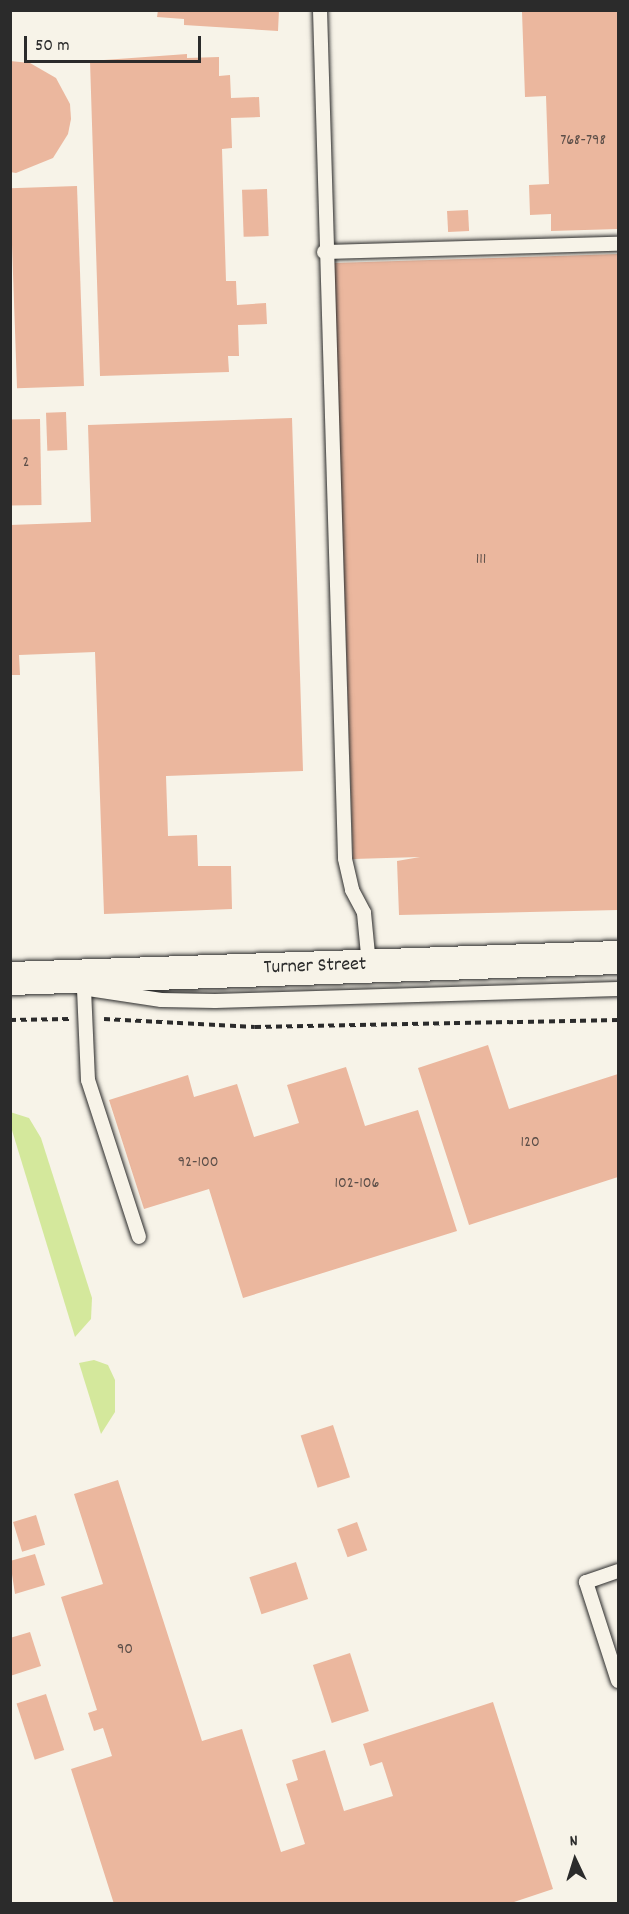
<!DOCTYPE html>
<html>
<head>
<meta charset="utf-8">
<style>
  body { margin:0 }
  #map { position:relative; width:629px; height:1914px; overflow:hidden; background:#f7f3e8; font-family:Dekko,sans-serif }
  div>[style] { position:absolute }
  .green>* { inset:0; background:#d4e89c }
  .building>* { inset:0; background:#ebb79e; transform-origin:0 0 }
  .path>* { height:4px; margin-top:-2px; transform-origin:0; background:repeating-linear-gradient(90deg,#2b2b2b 0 6px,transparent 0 10.5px) }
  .roads { filter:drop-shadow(0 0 2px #2b2b2b) drop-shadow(0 0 2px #2b2b2b) }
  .service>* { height:14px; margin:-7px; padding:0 7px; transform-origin:7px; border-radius:7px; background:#f7f3e8 }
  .tertiary>* { height:33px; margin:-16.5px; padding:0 16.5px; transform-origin:16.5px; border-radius:16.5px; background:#f7f3e8 }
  span { translate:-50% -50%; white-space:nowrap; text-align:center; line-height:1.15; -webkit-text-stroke:5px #f7f3e8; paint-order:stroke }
  .number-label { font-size:16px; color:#5b4e48 }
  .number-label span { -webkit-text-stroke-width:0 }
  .street-label { font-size:20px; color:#2b2b2b }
  .frame { position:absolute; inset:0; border:12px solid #2b2b2b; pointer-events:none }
  .north { position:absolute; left:545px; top:1830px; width:60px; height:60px; -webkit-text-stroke:4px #f7f3e8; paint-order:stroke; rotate:356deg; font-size:16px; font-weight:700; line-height:24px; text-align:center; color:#2b2b2b }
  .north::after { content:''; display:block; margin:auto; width:21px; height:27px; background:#2b2b2b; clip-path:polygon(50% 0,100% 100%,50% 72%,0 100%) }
  .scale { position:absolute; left:24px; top:36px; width:177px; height:27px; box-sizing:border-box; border:3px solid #2b2b2b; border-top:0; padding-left:8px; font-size:18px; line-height:21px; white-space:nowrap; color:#2b2b2b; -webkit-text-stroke:4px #f7f3e8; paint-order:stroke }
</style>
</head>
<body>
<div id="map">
  <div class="green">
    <i style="clip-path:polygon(10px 1112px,29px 1118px,41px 1138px,92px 1298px,91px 1319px,75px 1337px,11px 1127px)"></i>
    <i style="clip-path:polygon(94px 1360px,108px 1365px,115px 1380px,115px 1412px,101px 1434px,79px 1363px)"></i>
  </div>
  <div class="building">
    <i style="clip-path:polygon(158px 10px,279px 10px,278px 31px,184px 25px,184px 19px,157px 17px)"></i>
    <i style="clip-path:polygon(618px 10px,618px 229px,551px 231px,551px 214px,530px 215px,529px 185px,549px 184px,546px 96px,525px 97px,522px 12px)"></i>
    <i style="clip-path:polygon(187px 54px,187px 58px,219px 57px,219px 76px,230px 75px,231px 98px,259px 97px,260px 117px,231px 118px,232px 148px,222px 149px,226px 281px,236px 281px,237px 305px,266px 303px,267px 324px,238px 325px,239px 356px,228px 356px,229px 372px,100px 376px,90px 61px)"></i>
    <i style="clip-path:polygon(10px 61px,30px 63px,56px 78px,70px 104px,71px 119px,68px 134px,53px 158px,16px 173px,10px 172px)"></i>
    <i style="left:77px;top:186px;width:200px;height:67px;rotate:88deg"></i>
    <i style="left:267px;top:189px;width:47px;height:25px;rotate:88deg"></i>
    <i style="left:468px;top:210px;width:21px;height:21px;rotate:87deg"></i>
    <i style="clip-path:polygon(618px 254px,618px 910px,399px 915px,397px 861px,420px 857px,353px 859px,334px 263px)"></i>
    <i style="left:66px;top:412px;width:38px;height:20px;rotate:88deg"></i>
    <i style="clip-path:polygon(292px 418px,303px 771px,166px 776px,168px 836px,197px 835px,198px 866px,231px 866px,232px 909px,104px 914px,95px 652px,19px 655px,20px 675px,10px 675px,10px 525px,91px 522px,88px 425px)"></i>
    <i style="left:40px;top:419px;width:86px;height:30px;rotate:89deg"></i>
    <i style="clip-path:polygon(488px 1045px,509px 1109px,618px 1074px,618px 1177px,469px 1225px,418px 1068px)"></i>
    <i style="clip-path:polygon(346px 1067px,365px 1126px,418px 1110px,457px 1231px,243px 1298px,209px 1189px,144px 1209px,109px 1100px,188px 1075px,194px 1097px,237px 1084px,254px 1137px,299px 1123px,287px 1085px)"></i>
    <i style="left:333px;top:1425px;width:55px;height:34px;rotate:72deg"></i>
    <i style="clip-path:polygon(118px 1480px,202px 1741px,242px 1729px,281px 1852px,305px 1844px,286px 1784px,298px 1780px,292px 1760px,325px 1750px,344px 1811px,393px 1796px,382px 1762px,370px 1766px,363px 1744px,493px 1702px,553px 1889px,508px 1904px,114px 1904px,71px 1769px,112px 1756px,103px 1728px,94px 1731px,88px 1713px,97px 1710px,61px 1597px,103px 1584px,74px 1494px)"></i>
    <i style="left:36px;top:1515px;width:31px;height:24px;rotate:73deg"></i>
    <i style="left:357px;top:1522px;width:30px;height:21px;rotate:70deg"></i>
    <i style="clip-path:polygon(35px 1554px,45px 1585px,15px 1594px,10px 1561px)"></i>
    <i style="left:296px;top:1562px;width:39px;height:49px;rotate:72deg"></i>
    <i style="clip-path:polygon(30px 1632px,41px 1666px,10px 1676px,10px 1638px)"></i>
    <i style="left:350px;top:1653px;width:61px;height:39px;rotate:72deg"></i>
    <i style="left:46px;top:1694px;width:59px;height:31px;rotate:72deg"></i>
  </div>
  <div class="path">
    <i style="left:104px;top:1019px;width:151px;rotate:3deg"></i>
    <i style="left:255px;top:1027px;width:363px;rotate:-1.1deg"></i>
    <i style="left:10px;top:1020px;width:59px;rotate:-1deg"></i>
  </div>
  <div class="roads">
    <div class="service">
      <i style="left:320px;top:10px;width:849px;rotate:88.31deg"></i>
      <i style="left:345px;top:859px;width:32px;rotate:77deg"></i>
      <i style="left:352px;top:890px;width:26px;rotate:62deg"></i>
      <i style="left:364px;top:913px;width:52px;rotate:84.5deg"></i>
      <i style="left:324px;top:252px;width:294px;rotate:-1.6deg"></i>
      <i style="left:82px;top:988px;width:80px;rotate:8.6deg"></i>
      <i style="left:161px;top:1000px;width:54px;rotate:1.1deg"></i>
      <i style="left:215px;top:1001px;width:403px;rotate:-1.7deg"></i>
      <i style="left:84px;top:989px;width:91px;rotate:87.5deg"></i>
      <i style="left:88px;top:1080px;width:165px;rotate:72deg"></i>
      <i style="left:618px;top:1571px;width:34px;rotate:161deg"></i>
      <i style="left:586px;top:1582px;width:104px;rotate:72.1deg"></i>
    </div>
    <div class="tertiary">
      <i style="left:10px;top:978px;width:608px;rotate:-1.98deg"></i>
    </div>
  </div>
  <div class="number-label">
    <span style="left:583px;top:141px">768-798</span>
    <span style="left:26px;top:463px">2</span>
    <span style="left:481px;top:560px">111</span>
    <span style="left:530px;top:1143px">120</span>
    <span style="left:198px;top:1163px">92-100</span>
    <span style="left:357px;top:1184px">102-106</span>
    <span style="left:125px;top:1650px">90</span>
  </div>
  <div class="street-label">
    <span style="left:315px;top:967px;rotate:-2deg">Turner Street</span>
  </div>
  <div class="frame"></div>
  <div class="north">N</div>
  <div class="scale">50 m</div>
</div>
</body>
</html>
